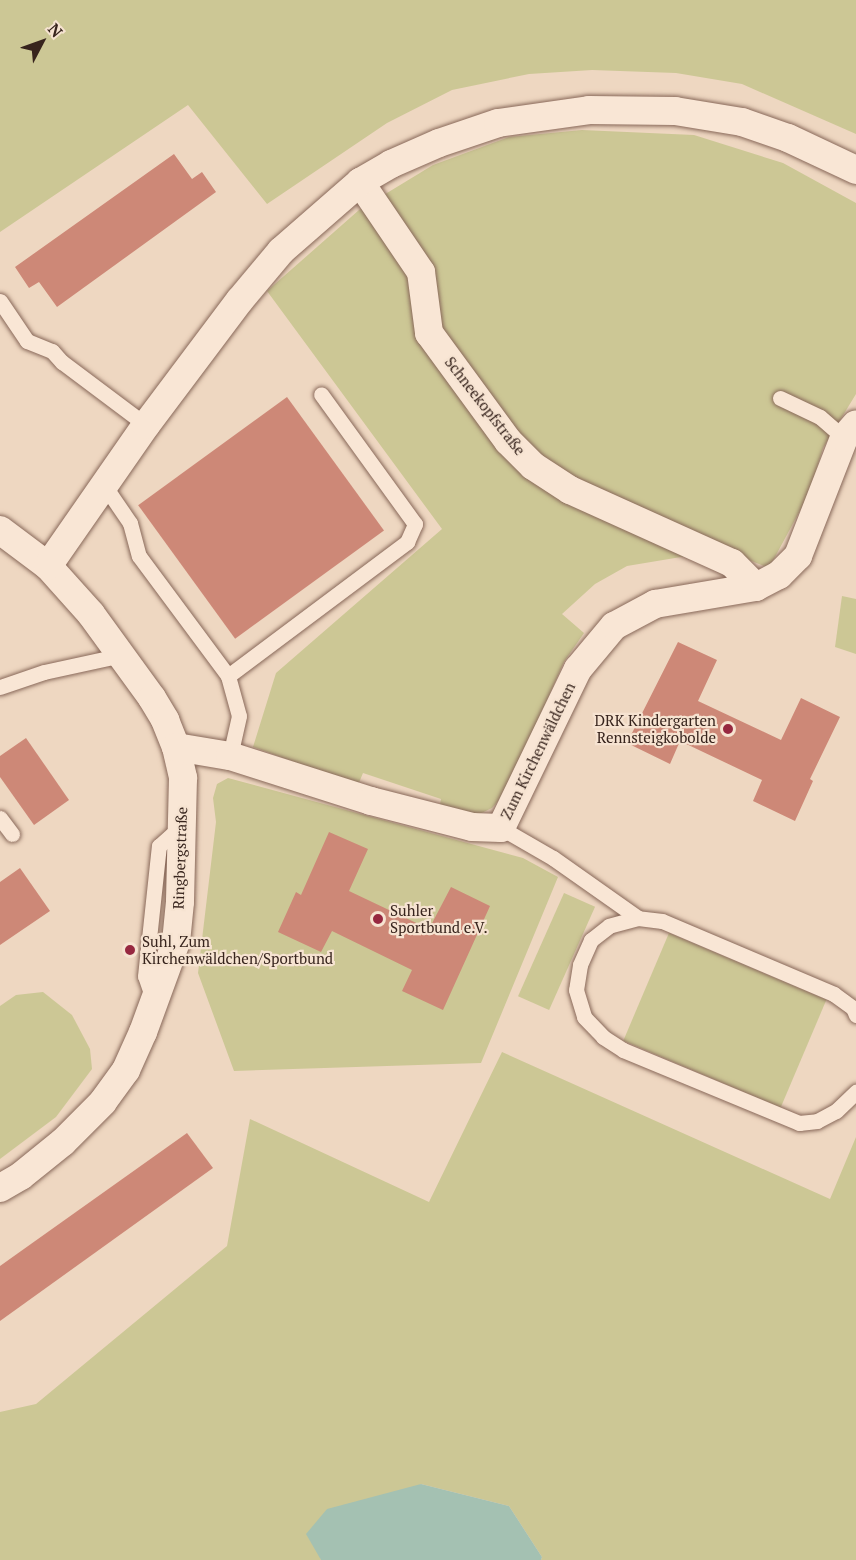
<!DOCTYPE html>
<html>
<head>
<meta charset="utf-8">
<style>
  body { margin:0 }
  #map { position:relative; width:856px; height:1560px; overflow:hidden; background:#eed7c1; font-family:"PT Serif",serif }
  div>[style] { position:absolute }
  .green>* { inset:0; background:#ccc795; transform-origin:0 0 }
  .water>* { inset:0; background:#a4c1b2 }
  .building>* { inset:0; background:#cd8877; transform-origin:0 0 }
  .roads { filter:drop-shadow(0 0 2px #886859) drop-shadow(0 0 2px #886859) }
  .lane>* { height:15px; margin:-7.5px; padding:0 7.5px; transform-origin:7.5px; border-radius:7.5px; background:#f9e6d5 }
  .street>* { height:28px; margin:-14px; padding:0 14px; transform-origin:14px; border-radius:14px; background:#f9e6d5 }
  .dots>* { width:16px; height:16px; translate:-50% -50%; box-sizing:border-box; border:3px solid #f6e3d1; border-radius:50% }
  span { translate:-50% -50%; white-space:nowrap; text-align:center; line-height:1.15; -webkit-text-stroke:4.5px #f6e3d1; paint-order:stroke }
  .street-label { font-size:15px; color:#37241d }
  .poi-label { font-size:15px; color:#37241d }
  .right { translate:-100% -50%; text-align:right }
  .left { translate:0 -50%; text-align:left }
  .north { position:absolute; left:12px; top:12px; width:60px; height:60px; -webkit-text-stroke:4px #f6e3d1; paint-order:stroke; rotate:49deg; font-size:16px; font-weight:700; line-height:24px; text-align:center; color:#37241d }
  .north::after { content:''; display:block; margin:auto; width:21px; height:27px; background:#37241d; clip-path:polygon(50% 0,100% 100%,50% 72%,0 100%) }
</style>
</head>
<body>
<div id="map">
  <div class="green">
    <i style="clip-path:polygon(0 0,856px 0,856px 134px,742px 84px,676px 73px,592px 70px,529px 74px,452px 90px,387px 123px,267px 204px,188px 105px,0 232px)"></i>
    <i style="clip-path:polygon(582px 130px,694px 135px,783px 163px,856px 203px,856px 394px,823px 448px,809px 494px,769px 568px,704px 542px,693px 555px,627px 566px,595px 584px,562px 614px,584px 633px,564px 662px,506px 792px,492px 808px,467px 820px,439px 810px,441px 799px,363px 773px,358px 785px,253px 747px,276px 673px,442px 529px,267px 291px,359px 210px,433px 165px,509px 137px)"></i>
    <i style="clip-path:polygon(842px 596px,856px 599px,856px 654px,835px 647px)"></i>
    <i style="clip-path:polygon(228px 778px,523px 858px,558px 877px,481px 1063px,234px 1071px,198px 973px,216px 822px,213px 798px,217px 784px)"></i>
    <i style="left:564px;top:893px;width:34px;height:113px;rotate:24deg"></i>
    <i style="left:669px;top:933px;width:171px;height:117px;rotate:23deg"></i>
    <i style="clip-path:polygon(43px 992px,72px 1015px,90px 1049px,92px 1069px,56px 1117px,0 1159px,0 1006px,16px 995px)"></i>
    <i style="clip-path:polygon(502px 1052px,830px 1199px,856px 1137px,856px 1560px,541px 1560px,542px 1557px,509px 1506px,421px 1484px,320px 1557px,321px 1560px,0 1560px,0 1412px,36px 1404px,227px 1246px,250px 1119px,429px 1202px)"></i>
  </div>
  <div class="water">
    <i style="clip-path:polygon(421px 1484px,509px 1506px,542px 1557px,541px 1560px,321px 1560px,306px 1534px,327px 1509px)"></i>
  </div>
  <div class="building">
    <i style="clip-path:polygon(174px 154px,192px 179px,202px 172px,216px 192px,57px 307px,39px 282px,29px 288px,15px 267px)"></i>
    <i style="left:287px;top:397px;width:165px;height:184px;rotate:54deg"></i>
    <i style="clip-path:polygon(678px 642px,717px 660px,698px 701px,781px 740px,801px 698px,840px 717px,810px 779px,813px 781px,795px 821px,753px 801px,762px 780px,680px 741px,670px 764px,627px 743px)"></i>
    <i style="clip-path:polygon(26px 738px,69px 800px,34px 825px,0 777px,0 756px)"></i>
    <i style="clip-path:polygon(329px 832px,368px 849px,349px 891px,429px 929px,451px 887px,490px 906px,443px 1010px,402px 991px,412px 970px,332px 931px,321px 952px,278px 932px,296px 892px,301px 895px)"></i>
    <i style="clip-path:polygon(20px 868px,50px 911px,0 945px,0 882px)"></i>
    <i style="clip-path:polygon(187px 1133px,213px 1168px,0 1321px,0 1266px)"></i>
  </div>
  <div class="roads">
    <div class="lane">
      <i style="left:0;top:301px;width:48px;rotate:56deg"></i>
      <i style="left:27px;top:341px;width:27px;rotate:22deg"></i>
      <i style="left:52px;top:351px;width:15px;rotate:48deg"></i>
      <i style="left:62px;top:362px;width:105px;rotate:36.9deg"></i>
      <i style="left:780px;top:398px;width:44px;rotate:25.4deg"></i>
      <i style="left:820px;top:417px;width:32px;rotate:41deg"></i>
      <i style="left:104px;top:485px;width:46px;rotate:55.6deg"></i>
      <i style="left:130px;top:523px;width:34px;rotate:75deg"></i>
      <i style="left:139px;top:556px;width:149px;rotate:53.4deg"></i>
      <i style="left:228px;top:676px;width:41px;rotate:74.6deg"></i>
      <i style="left:239px;top:716px;width:41px;rotate:102.7deg"></i>
      <i style="left:228px;top:676px;width:224px;rotate:-36.8deg"></i>
      <i style="left:407px;top:542px;width:20px;rotate:-66deg"></i>
      <i style="left:415px;top:524px;width:160px;rotate:-125.9deg"></i>
      <i style="left:0;top:687px;width:46px;rotate:-18.8deg"></i>
      <i style="left:44px;top:672px;width:80px;rotate:-12.3deg"></i>
      <i style="left:0;top:818px;width:20px;rotate:53deg"></i>
      <i style="left:501px;top:828px;width:60px;rotate:30deg"></i>
      <i style="left:553px;top:858px;width:104px;rotate:35.2deg"></i>
      <i style="left:153px;top:999px;width:24px;rotate:-109deg"></i>
      <i style="left:145px;top:976px;width:131px;rotate:-83.9deg"></i>
      <i style="left:159px;top:846px;width:31px;rotate:-42deg"></i>
      <i style="left:856px;top:1015px;width:8px;rotate:-113deg"></i>
      <i style="left:853px;top:1008px;width:24px;rotate:-144deg"></i>
      <i style="left:834px;top:994px;width:187px;rotate:-157deg"></i>
      <i style="left:662px;top:921px;width:24px;rotate:-173deg"></i>
      <i style="left:638px;top:918px;width:30px;rotate:165deg"></i>
      <i style="left:609px;top:926px;width:23px;rotate:142deg"></i>
      <i style="left:591px;top:940px;width:27px;rotate:114deg"></i>
      <i style="left:580px;top:965px;width:25px;rotate:99deg"></i>
      <i style="left:576px;top:990px;width:28px;rotate:73deg"></i>
      <i style="left:584px;top:1017px;width:28px;rotate:46deg"></i>
      <i style="left:603px;top:1037px;width:24px;rotate:33deg"></i>
      <i style="left:623px;top:1050px;width:191px;rotate:22.5deg"></i>
      <i style="left:799px;top:1123px;width:18px;rotate:-6deg"></i>
      <i style="left:817px;top:1121px;width:21px;rotate:-28deg"></i>
      <i style="left:836px;top:1111px;width:28px;rotate:-44deg"></i>
    </div>
    <div class="street">
      <i style="left:360px;top:182px;width:109px;rotate:55.9deg"></i>
      <i style="left:421px;top:272px;width:62px;rotate:82.5deg"></i>
      <i style="left:429px;top:333px;width:134px;rotate:53.8deg"></i>
      <i style="left:508px;top:441px;width:35px;rotate:45deg"></i>
      <i style="left:533px;top:466px;width:44px;rotate:33deg"></i>
      <i style="left:570px;top:490px;width:178px;rotate:24.3deg"></i>
      <i style="left:732px;top:563px;width:34px;rotate:45deg"></i>
      <i style="left:0;top:530px;width:60px;rotate:36.9deg"></i>
      <i style="left:48px;top:566px;width:64px;rotate:48.1deg"></i>
      <i style="left:91px;top:614px;width:104px;rotate:54deg"></i>
      <i style="left:152px;top:698px;width:26px;rotate:59deg"></i>
      <i style="left:165px;top:720px;width:29px;rotate:68deg"></i>
      <i style="left:176px;top:747px;width:32px;rotate:77deg"></i>
      <i style="left:183px;top:778px;width:124px;rotate:91.4deg"></i>
      <i style="left:180px;top:902px;width:40px;rotate:95.7deg"></i>
      <i style="left:176px;top:942px;width:96px;rotate:110.1deg"></i>
      <i style="left:143px;top:1032px;width:42px;rotate:114.1deg"></i>
      <i style="left:126px;top:1070px;width:39px;rotate:126deg"></i>
      <i style="left:103px;top:1102px;width:57px;rotate:135deg"></i>
      <i style="left:63px;top:1142px;width:54px;rotate:141deg"></i>
      <i style="left:21px;top:1176px;width:24px;rotate:150deg"></i>
      <i style="left:48px;top:566px;width:172px;rotate:-55.2deg"></i>
      <i style="left:146px;top:425px;width:156px;rotate:-53.1deg"></i>
      <i style="left:240px;top:300px;width:64px;rotate:-50.1deg"></i>
      <i style="left:281px;top:251px;width:105px;rotate:-41.1deg"></i>
      <i style="left:360px;top:182px;width:36px;rotate:-30deg"></i>
      <i style="left:391px;top:164px;width:52px;rotate:-23.6deg"></i>
      <i style="left:439px;top:143px;width:62px;rotate:-18.7deg"></i>
      <i style="left:498px;top:123px;width:92px;rotate:-8.1deg"></i>
      <i style="left:589px;top:110px;width:86px;rotate:0.7deg"></i>
      <i style="left:675px;top:111px;width:68px;rotate:9.3deg"></i>
      <i style="left:742px;top:122px;width:49px;rotate:19.2deg"></i>
      <i style="left:788px;top:138px;width:75px;rotate:25.2deg"></i>
      <i style="left:176px;top:747px;width:55px;rotate:9.5deg"></i>
      <i style="left:230px;top:756px;width:148px;rotate:17.7deg"></i>
      <i style="left:371px;top:801px;width:104px;rotate:14.4deg"></i>
      <i style="left:472px;top:827px;width:29px;rotate:2deg"></i>
      <i style="left:501px;top:828px;width:177px;rotate:-64.2deg"></i>
      <i style="left:578px;top:669px;width:56px;rotate:-50.1deg"></i>
      <i style="left:614px;top:626px;width:47px;rotate:-28.2deg"></i>
      <i style="left:655px;top:604px;width:102px;rotate:-9.6deg"></i>
      <i style="left:756px;top:587px;width:26px;rotate:-28deg"></i>
      <i style="left:779px;top:575px;width:27px;rotate:-45deg"></i>
      <i style="left:798px;top:556px;width:127px;rotate:-68.7deg"></i>
      <i style="left:844px;top:438px;width:18px;rotate:-49deg"></i>
    </div>
  </div>
  <div class="dots">
    <i style="left:728px;top:729px;background:#972840"></i>
    <i style="left:378px;top:919px;background:#972840"></i>
    <i style="left:130px;top:950px;background:#972840"></i>
  </div>
  <div class="street-label">
    <span style="left:485px;top:406px;rotate:52deg">Schneekopfstraße</span>
    <span style="left:538px;top:751px;rotate:-64deg">Zum Kirchenwäldchen</span>
    <span style="left:180px;top:858px;rotate:-88deg">Ringbergstraße</span>
  </div>
  <div class="poi-label">
    <span class="right" style="left:716px;top:729px">DRK Kindergarten<br>Rennsteigkobolde</span>
    <span class="left" style="left:390px;top:919px">Suhler<br>Sportbund e.V.</span>
    <span class="left" style="left:142px;top:950px">Suhl, Zum<br>Kirchenwäldchen/Sportbund</span>
  </div>
  <div class="north">N</div>
</div>
</body>
</html>
